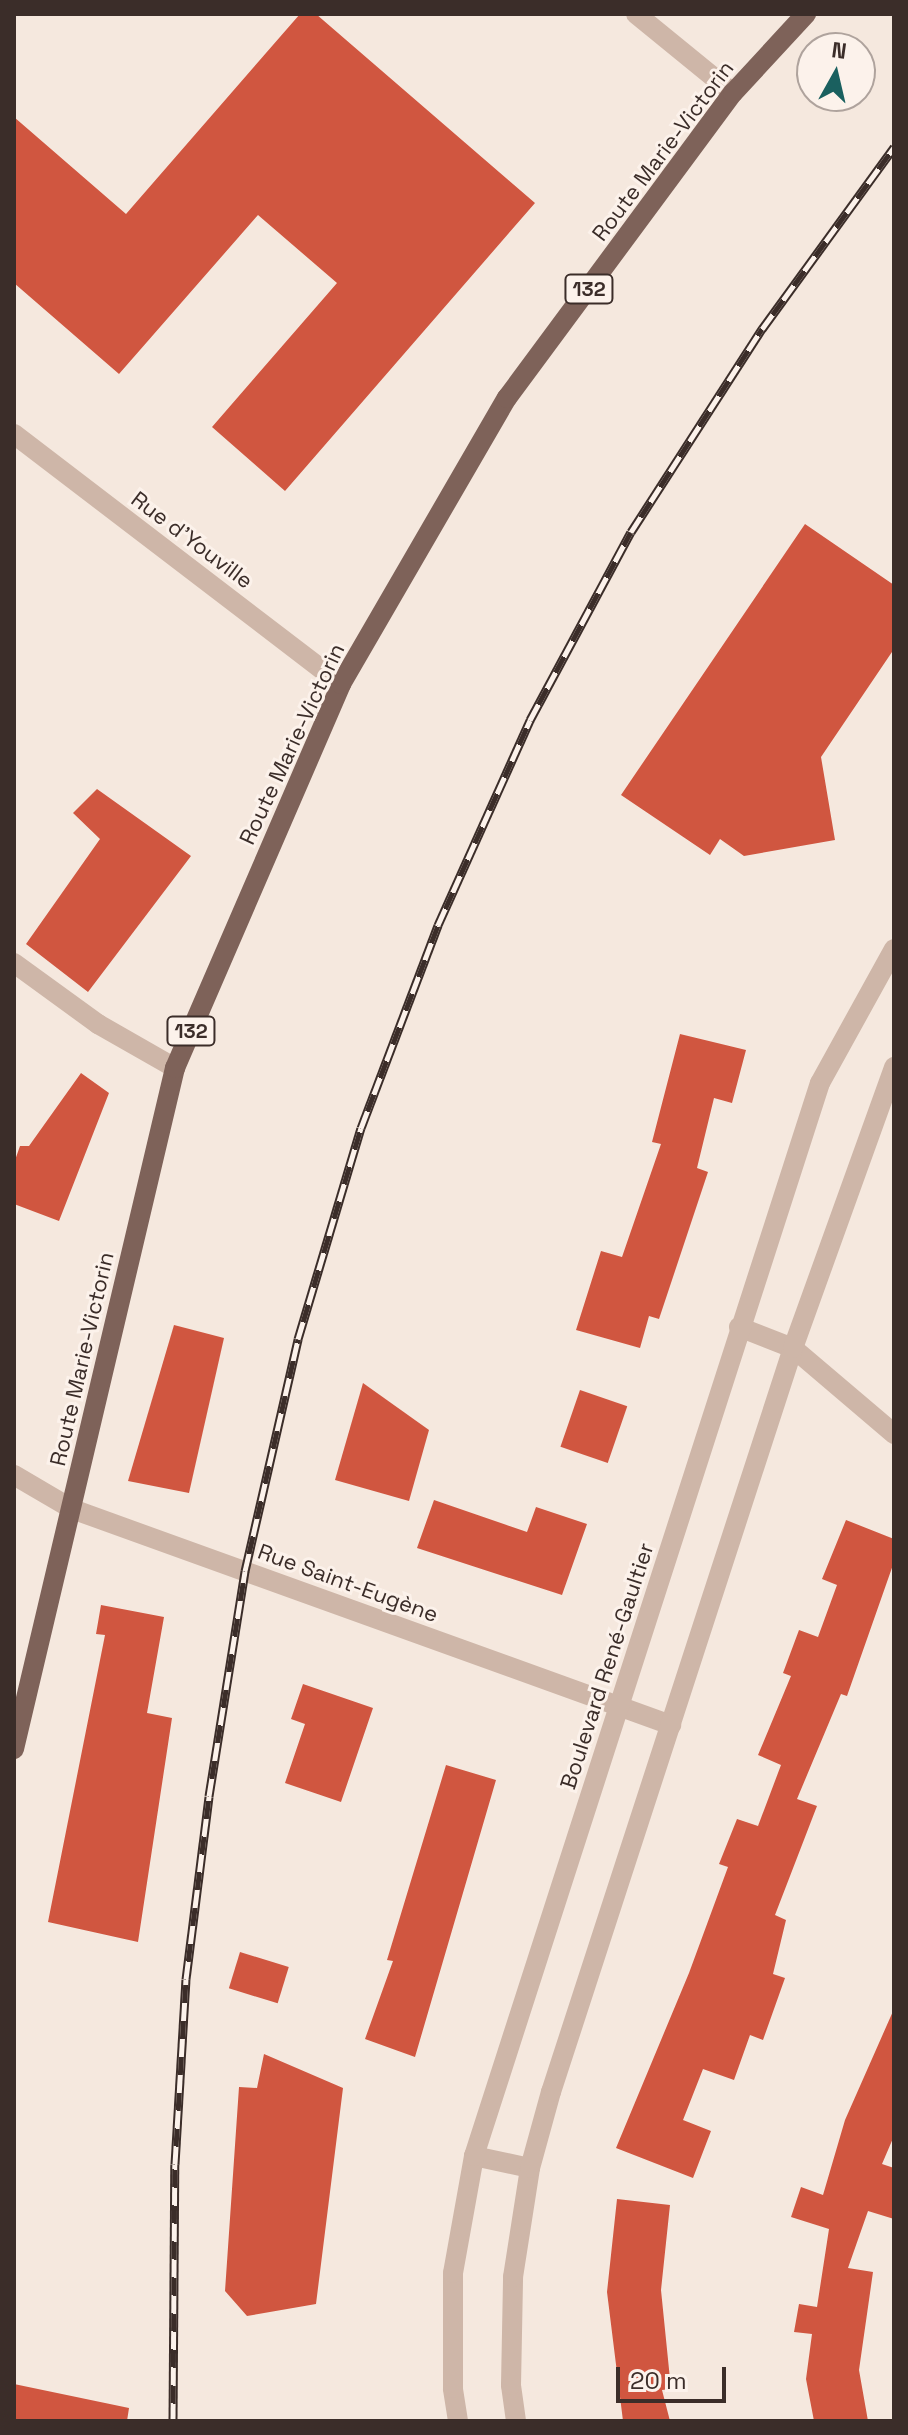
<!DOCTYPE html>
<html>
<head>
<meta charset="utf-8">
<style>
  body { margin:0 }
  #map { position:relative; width:908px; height:2435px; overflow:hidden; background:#f5e8de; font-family:"Space Grotesk",sans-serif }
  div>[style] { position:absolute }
  .building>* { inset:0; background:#d05640; transform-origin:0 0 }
  .minor>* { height:20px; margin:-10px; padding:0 10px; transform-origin:10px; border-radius:10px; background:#ceb6a8 }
  .major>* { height:20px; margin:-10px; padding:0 10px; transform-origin:10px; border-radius:10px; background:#7e6259 }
  .rail>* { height:9px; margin-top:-4.5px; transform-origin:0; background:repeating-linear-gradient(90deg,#fcf2eb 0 18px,#3b2d29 0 36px); box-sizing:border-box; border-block:2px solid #3b2d29 }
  span { translate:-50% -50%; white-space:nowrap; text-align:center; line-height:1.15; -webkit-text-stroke:6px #fcf2eb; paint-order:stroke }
  .shield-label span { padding:2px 6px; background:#fcf2eb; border:2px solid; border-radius:6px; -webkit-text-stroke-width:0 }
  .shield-label { font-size:20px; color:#3b2d29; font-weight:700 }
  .street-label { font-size:22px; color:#3b2d29 }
  .frame { position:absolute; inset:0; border:16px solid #3b2d29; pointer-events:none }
  .north { position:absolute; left:796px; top:32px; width:80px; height:80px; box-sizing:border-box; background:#fcf2eb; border:2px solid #afa39d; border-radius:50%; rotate:8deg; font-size:22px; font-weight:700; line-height:32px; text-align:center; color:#3b2d29 }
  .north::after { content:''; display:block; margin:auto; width:28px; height:36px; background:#1a605f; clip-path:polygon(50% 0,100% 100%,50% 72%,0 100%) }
  .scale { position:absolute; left:616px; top:2367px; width:110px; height:36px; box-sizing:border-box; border:4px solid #3b2d29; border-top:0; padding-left:10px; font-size:24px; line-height:28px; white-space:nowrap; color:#3b2d29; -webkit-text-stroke:6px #fcf2eb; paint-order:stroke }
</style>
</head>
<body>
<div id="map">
  <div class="building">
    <i style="clip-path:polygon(300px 14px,316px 14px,535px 203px,285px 491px,212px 427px,337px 283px,258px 215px,119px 374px,14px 283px,14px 117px,126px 214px)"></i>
    <i style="clip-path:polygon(805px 524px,894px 585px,894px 649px,821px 757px,835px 840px,744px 856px,720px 839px,710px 855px,621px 795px)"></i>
    <i style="clip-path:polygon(97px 789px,191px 856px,88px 992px,26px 944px,100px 839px,73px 813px)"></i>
    <i style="clip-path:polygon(680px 1034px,746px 1050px,732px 1103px,714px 1098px,697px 1168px,708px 1172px,659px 1319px,649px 1316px,640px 1348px,576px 1330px,601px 1251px,622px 1257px,661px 1144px,652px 1142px)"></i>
    <i style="clip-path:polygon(81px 1073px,109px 1093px,59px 1221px,14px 1204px,14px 1163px,20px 1146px,29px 1146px)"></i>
    <i style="clip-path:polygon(174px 1325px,224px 1338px,189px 1493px,128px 1481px)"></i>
    <i style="clip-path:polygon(363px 1383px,429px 1430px,409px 1501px,335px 1480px)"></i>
    <i style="left:580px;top:1390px;width:50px;height:60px;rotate:19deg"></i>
    <i style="clip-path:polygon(434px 1500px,527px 1532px,536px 1507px,587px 1524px,562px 1595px,417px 1548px)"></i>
    <i style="clip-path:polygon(846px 1520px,894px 1539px,894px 1562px,847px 1696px,841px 1694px,797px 1799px,817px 1806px,775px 1915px,786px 1920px,773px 1974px,785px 1978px,763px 2040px,750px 2035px,734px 2080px,703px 2069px,683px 2120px,711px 2131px,693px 2178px,616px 2148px,689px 1973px,728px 1867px,719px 1864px,737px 1819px,758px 1826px,781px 1765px,758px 1755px,791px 1676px,783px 1673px,799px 1630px,818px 1637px,837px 1585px,822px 1579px)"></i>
    <i style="clip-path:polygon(101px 1605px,164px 1617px,147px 1713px,172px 1718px,138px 1942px,48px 1922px,105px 1635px,96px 1634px)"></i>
    <i style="clip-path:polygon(303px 1684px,373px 1708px,341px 1802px,285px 1783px,305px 1724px,291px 1719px)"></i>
    <i style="clip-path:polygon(446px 1765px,496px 1780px,415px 2057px,365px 2039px,393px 1961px,387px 1960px)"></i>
    <i style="left:240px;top:1952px;width:51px;height:38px;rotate:17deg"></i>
    <i style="clip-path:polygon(894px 2009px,894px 2136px,882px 2164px,894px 2168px,894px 2219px,868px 2211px,848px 2268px,873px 2272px,859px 2370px,868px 2421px,814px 2421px,806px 2379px,812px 2334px,794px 2332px,799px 2304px,817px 2307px,829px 2229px,791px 2217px,801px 2187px,823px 2195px,845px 2120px)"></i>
    <i style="clip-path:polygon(264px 2054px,343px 2088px,316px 2304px,247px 2316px,225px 2291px,239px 2087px,257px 2088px)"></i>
    <i style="clip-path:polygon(617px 2199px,670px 2205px,661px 2290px,671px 2389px,662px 2390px,670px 2421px,623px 2421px,607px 2292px)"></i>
    <i style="clip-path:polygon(14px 2384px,129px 2408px,127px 2421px,14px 2421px)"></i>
  </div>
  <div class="minor">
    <i style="left:636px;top:14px;width:125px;rotate:39.2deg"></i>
    <i style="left:14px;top:434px;width:412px;rotate:37.4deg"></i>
    <i style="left:14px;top:963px;width:104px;rotate:36deg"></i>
    <i style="left:98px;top:1024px;width:89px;rotate:29.7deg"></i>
    <i style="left:739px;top:1327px;width:58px;rotate:21.3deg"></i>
    <i style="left:793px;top:1348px;width:133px;rotate:40.4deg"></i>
    <i style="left:14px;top:1475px;width:67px;rotate:30.4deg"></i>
    <i style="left:72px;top:1509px;width:637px;rotate:19.83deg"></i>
    <i style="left:474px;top:2156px;width:57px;rotate:12.1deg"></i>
    <i style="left:458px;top:2421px;width:33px;rotate:-99deg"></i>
    <i style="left:453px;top:2388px;width:115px;rotate:-90deg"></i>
    <i style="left:453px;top:2273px;width:119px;rotate:-79.8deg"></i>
    <i style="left:474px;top:2156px;width:1127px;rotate:-72.13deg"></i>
    <i style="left:820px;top:1083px;width:153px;rotate:-61.1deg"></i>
    <i style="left:516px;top:2421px;width:36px;rotate:-98deg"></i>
    <i style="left:511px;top:2385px;width:108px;rotate:-88.9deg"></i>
    <i style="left:513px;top:2277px;width:110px;rotate:-81.1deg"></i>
    <i style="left:530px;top:2168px;width:79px;rotate:-74.6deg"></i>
    <i style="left:551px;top:2092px;width:782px;rotate:-71.98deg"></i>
    <i style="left:793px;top:1348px;width:299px;rotate:-70.2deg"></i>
  </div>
  <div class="major">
    <i style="left:14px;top:1749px;width:700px;rotate:-76.7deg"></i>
    <i style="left:175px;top:1068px;width:418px;rotate:-66.6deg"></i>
    <i style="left:341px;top:684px;width:331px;rotate:-59.9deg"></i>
    <i style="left:507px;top:398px;width:380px;rotate:-53.5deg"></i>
    <i style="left:733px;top:93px;width:108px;rotate:-47.3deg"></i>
  </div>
  <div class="rail">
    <i style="left:173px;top:2421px;width:257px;rotate:-89.6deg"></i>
    <i style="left:175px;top:2164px;width:185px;rotate:-86.6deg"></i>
    <i style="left:186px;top:1979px;width:184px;rotate:-82.8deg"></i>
    <i style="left:209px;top:1796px;width:228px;rotate:-80.9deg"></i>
    <i style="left:245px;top:1571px;width:238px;rotate:-77.1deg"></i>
    <i style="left:298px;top:1339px;width:220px;rotate:-73.4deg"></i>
    <i style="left:361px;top:1128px;width:217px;rotate:-69.2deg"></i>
    <i style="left:438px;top:925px;width:225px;rotate:-65.8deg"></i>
    <i style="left:530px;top:720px;width:213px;rotate:-61.8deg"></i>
    <i style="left:631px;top:532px;width:242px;rotate:-57.2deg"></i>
    <i style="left:762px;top:329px;width:225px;rotate:-54deg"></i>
  </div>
  <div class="shield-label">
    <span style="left:589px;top:289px">132</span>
    <span style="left:191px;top:1031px">132</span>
  </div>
  <div class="street-label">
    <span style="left:663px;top:151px;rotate:-53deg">Route Marie-Victorin</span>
    <span style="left:192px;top:540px;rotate:37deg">Rue d'Youville</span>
    <span style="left:292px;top:744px;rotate:-65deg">Route Marie-Victorin</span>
    <span style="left:82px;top:1359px;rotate:-77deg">Route Marie-Victorin</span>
    <span style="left:348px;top:1583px;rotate:20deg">Rue Saint-Eugène</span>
    <span style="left:607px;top:1666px;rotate:-72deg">Boulevard René-Gaultier</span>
  </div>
  <div class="frame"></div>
  <div class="north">N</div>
  <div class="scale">20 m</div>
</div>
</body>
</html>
